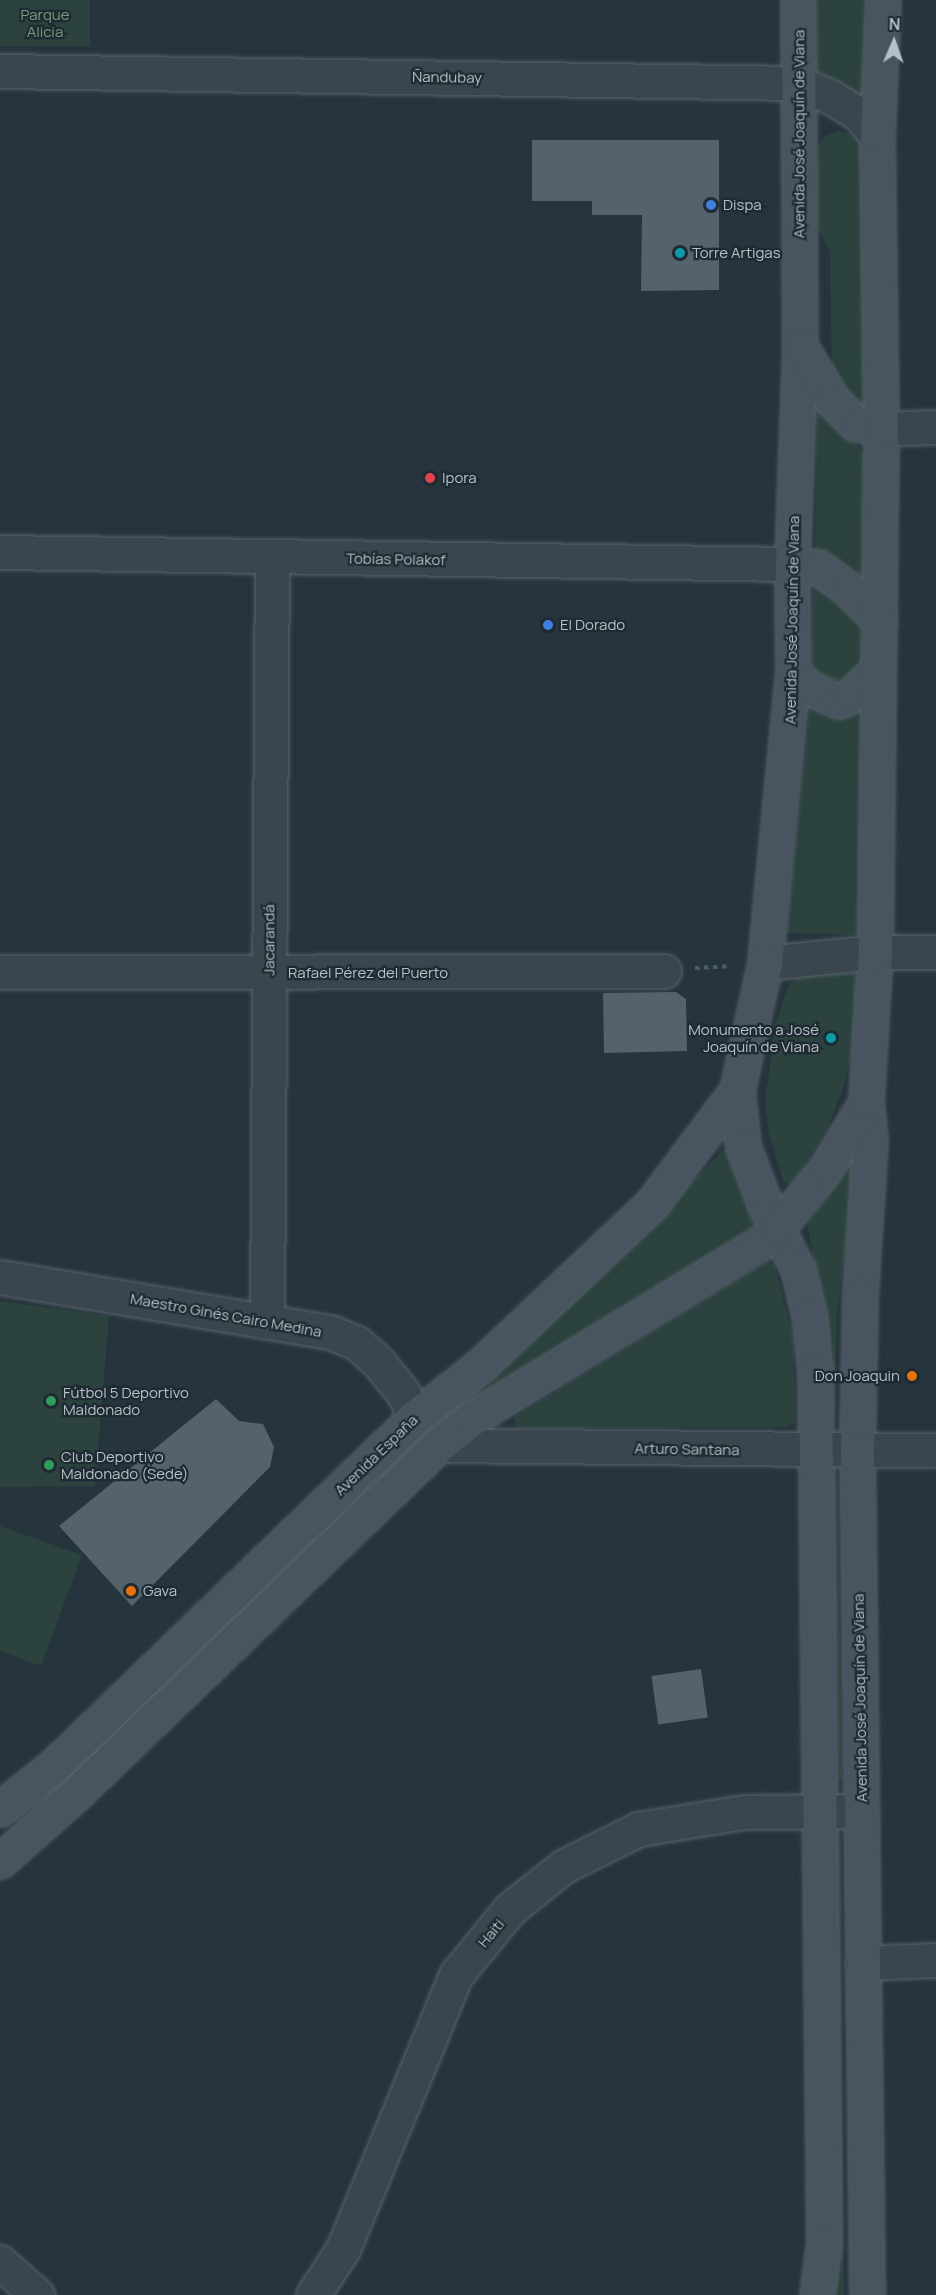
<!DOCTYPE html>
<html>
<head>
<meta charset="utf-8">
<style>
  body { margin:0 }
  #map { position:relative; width:936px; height:2295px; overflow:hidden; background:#26343d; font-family:Manrope,sans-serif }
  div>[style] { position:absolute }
  .green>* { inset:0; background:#2b423f; transform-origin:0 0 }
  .building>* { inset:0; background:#54626c; transform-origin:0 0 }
  .path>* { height:4px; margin-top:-2px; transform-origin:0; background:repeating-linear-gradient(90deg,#4a5e5d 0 4.5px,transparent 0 9px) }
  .roads { filter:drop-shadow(0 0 2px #58636b) drop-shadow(0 0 2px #58636b) }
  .minor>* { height:33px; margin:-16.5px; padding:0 16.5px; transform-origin:16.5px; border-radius:16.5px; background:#3a454d }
  .secondary>* { height:33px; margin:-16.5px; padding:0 16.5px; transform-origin:16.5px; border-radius:16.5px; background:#485560 }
  .dots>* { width:16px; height:16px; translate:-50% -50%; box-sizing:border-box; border:3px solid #1f2a32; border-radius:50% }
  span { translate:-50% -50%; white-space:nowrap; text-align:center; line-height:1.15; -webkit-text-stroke:4.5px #1f2a32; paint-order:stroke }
  .park-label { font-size:15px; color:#769c79 }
  .street-label { font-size:15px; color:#b6c0c8 }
  .poi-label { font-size:15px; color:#b6c0c8 }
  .left { translate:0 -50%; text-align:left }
  .right { translate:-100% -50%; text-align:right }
  .north { position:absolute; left:864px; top:12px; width:60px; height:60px; -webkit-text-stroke:4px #1f2a32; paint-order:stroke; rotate:2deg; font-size:16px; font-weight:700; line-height:24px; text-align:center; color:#b6c0c8 }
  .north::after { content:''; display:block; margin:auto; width:21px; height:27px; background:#b6c0c8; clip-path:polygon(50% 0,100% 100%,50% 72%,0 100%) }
</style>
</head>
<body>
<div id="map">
  <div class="green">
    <i style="left:0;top:0;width:90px;height:46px"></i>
    <i style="clip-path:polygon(817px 0,865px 0,866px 98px,816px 71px)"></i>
    <i style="clip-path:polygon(840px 131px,858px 138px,866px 150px,865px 402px,860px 407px,832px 380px,830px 252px,816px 224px,817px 148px,824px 136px)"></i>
    <i style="clip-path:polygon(817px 403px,864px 453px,863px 585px,815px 553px)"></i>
    <i style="clip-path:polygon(813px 580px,820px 580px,860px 623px,863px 660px,849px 679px,828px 680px,818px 674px,812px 664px)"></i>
    <i style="clip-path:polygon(862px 705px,859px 935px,786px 933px,810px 707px,829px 716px)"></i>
    <i style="clip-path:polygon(803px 973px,853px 973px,859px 983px,852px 1054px,842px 1091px,827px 1130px,794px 1182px,789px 1184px,784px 1182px,769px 1134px,765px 1103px,775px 1026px,788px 986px)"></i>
    <i style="clip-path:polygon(724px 1149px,728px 1149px,752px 1220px,751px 1228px,638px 1302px,473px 1400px,466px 1395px,603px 1272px)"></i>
    <i style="clip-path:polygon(853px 1158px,858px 1161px,837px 1312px,835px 1419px,825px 1319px,807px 1224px)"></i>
    <i style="clip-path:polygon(767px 1261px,775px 1266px,793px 1338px,796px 1422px,788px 1427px,516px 1428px,514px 1417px)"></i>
    <i style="clip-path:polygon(0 1301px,109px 1316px,95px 1486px,0 1487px)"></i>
    <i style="left:837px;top:1467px;width:314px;height:5px;rotate:89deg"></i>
    <i style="clip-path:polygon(0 1526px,82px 1555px,41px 1666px,0 1651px)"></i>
    <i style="clip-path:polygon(835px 1835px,841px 1835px,844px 2295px,830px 2295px)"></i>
  </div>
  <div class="building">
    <i style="clip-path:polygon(532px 140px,719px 140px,719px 290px,641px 291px,642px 215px,592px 215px,592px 201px,532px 201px)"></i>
    <i style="clip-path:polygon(676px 992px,686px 999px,687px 1051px,604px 1053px,603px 993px)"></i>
    <i style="clip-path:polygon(216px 1399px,239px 1421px,263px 1424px,274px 1447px,270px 1467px,132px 1606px,59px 1526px)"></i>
    <i style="left:701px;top:1669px;width:49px;height:50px;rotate:82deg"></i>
  </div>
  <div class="path">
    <i style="left:695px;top:968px;width:34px;rotate:-3deg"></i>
  </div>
  <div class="roads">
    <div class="minor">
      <i style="left:0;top:71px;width:798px;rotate:0.86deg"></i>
      <i style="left:798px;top:83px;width:36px;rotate:23deg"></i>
      <i style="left:831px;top:97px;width:32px;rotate:32deg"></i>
      <i style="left:858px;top:114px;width:28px;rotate:48deg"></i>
      <i style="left:881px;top:429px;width:55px;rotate:-2.1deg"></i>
      <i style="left:0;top:552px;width:792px;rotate:0.87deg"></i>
      <i style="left:765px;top:963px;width:111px;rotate:-5.7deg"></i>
      <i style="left:875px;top:952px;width:61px"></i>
      <i style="left:0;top:972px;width:664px;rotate:-0.09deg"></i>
      <i style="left:0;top:1277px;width:338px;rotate:9.5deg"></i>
      <i style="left:333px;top:1333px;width:26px;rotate:23deg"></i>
      <i style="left:357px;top:1343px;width:30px;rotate:42deg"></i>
      <i style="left:379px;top:1363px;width:36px;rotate:51deg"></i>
      <i style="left:402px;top:1391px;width:29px;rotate:63deg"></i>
      <i style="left:267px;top:1322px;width:764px;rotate:-89.63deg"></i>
      <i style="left:439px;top:1445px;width:497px;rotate:0.6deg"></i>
      <i style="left:862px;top:1963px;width:74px;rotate:-2.3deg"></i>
      <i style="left:0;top:2262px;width:50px;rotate:41.7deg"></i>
      <i style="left:313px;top:2295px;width:55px;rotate:-56.9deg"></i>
      <i style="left:343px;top:2249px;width:296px;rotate:-67.6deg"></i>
      <i style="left:456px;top:1975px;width:85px;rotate:-50.7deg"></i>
      <i style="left:510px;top:1909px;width:69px;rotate:-38.5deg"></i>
      <i style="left:564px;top:1866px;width:84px;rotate:-26.3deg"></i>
      <i style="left:639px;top:1829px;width:106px;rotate:-9.2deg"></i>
      <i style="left:744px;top:1812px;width:117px;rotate:-0.5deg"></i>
    </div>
    <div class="secondary">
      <i style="left:798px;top:0;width:346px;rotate:89.7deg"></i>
      <i style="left:800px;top:346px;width:218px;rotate:92.1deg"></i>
      <i style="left:792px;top:564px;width:107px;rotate:89.5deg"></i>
      <i style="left:793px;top:671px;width:293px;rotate:95.5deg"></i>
      <i style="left:765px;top:963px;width:130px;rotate:102.4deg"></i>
      <i style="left:737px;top:1090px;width:56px;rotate:83.9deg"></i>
      <i style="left:743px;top:1146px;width:68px;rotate:69.4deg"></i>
      <i style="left:767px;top:1210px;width:67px;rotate:62.3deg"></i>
      <i style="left:798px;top:1269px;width:47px;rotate:76.6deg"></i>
      <i style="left:809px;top:1315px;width:57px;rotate:84deg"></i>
      <i style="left:815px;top:1372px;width:870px;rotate:89.41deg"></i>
      <i style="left:824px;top:2242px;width:53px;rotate:97.5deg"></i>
      <i style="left:801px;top:347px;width:61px;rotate:59.7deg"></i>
      <i style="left:832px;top:400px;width:34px;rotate:45deg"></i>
      <i style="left:856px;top:424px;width:25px;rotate:11deg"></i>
      <i style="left:792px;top:564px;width:26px;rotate:7deg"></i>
      <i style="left:818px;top:567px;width:37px;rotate:36deg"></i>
      <i style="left:848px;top:589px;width:45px;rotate:45deg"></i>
      <i style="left:793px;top:671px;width:21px;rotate:49deg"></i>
      <i style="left:807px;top:687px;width:35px;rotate:24deg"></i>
      <i style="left:839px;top:701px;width:13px;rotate:-27deg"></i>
      <i style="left:851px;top:695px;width:37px;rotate:-44deg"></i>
      <i style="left:866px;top:1102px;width:39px;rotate:84deg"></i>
      <i style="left:870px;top:1141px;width:154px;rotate:93.7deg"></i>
      <i style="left:860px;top:1295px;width:156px;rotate:91.1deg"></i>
      <i style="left:857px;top:1451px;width:844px;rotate:89.32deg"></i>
      <i style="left:0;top:1809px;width:73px;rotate:-38.9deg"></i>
      <i style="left:57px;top:1763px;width:498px;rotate:-44deg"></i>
      <i style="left:415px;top:1417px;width:85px;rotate:-38.3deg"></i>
      <i style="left:482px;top:1364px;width:232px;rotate:-43.3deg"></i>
      <i style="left:651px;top:1205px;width:144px;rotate:-53.2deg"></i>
      <i style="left:0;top:1861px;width:106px;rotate:-41.5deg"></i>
      <i style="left:79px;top:1791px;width:499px;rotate:-43.9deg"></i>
      <i style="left:439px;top:1445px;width:41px;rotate:-39.1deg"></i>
      <i style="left:471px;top:1419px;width:337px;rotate:-31.3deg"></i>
      <i style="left:759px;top:1244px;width:25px;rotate:-40deg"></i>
      <i style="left:778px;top:1228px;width:77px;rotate:-51.3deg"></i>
      <i style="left:826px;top:1168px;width:77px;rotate:-58.8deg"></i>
      <i style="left:866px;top:1102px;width:150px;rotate:-86.6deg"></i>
      <i style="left:875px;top:952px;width:523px;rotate:-89.34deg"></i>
      <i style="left:881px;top:429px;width:294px;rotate:-90.8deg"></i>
      <i style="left:877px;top:135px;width:135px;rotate:-87.5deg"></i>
    </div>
  </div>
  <div class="dots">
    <i style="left:711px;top:205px;background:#3f7fe0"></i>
    <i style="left:680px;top:253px;background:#0f9aa8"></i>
    <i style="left:430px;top:478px;background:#e0444e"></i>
    <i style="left:548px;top:625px;background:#3f7fe0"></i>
    <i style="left:831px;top:1038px;background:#0f9aa8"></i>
    <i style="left:912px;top:1376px;background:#e8710a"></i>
    <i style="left:51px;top:1401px;background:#2e9e5b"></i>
    <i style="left:49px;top:1465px;background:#2e9e5b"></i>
    <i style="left:131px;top:1591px;background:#e8710a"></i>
  </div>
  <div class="park-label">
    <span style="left:45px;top:23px">Parque<br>Alicia</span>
  </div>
  <div class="street-label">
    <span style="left:447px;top:77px;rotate:1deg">Ñandubay</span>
    <span style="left:799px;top:134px;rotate:-90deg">Avenida José Joaquín de Viana</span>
    <span style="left:396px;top:559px;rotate:1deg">Tobías Polakof</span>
    <span style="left:792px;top:620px;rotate:-89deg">Avenida José Joaquín de Viana</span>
    <span style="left:269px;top:940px;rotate:-90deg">Jacarandá</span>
    <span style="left:368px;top:973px">Rafael Pérez del Puerto</span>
    <span style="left:226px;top:1315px;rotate:10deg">Maestro Ginés Cairo Medina</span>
    <span style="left:687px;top:1449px;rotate:1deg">Arturo Santana</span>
    <span style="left:376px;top:1455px;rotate:-44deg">Avenida España</span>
    <span style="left:860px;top:1698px;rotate:-91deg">Avenida José Joaquín de Viana</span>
    <span style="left:491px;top:1933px;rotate:-50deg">Haiti</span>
  </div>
  <div class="poi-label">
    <span class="left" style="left:723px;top:205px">Dispa</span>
    <span class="left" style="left:692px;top:253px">Torre Artigas</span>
    <span class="left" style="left:442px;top:478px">Ipora</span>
    <span class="left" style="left:560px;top:625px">El Dorado</span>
    <span class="right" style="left:819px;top:1038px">Monumento a José<br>Joaquín de Viana</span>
    <span class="right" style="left:900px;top:1376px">Don Joaquin</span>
    <span class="left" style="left:63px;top:1401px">Fútbol 5 Deportivo<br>Maldonado</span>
    <span class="left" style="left:61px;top:1465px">Club Deportivo<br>Maldonado (Sede)</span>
    <span class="left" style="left:143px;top:1591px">Gava</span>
  </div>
  <div class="north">N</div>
</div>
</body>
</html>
